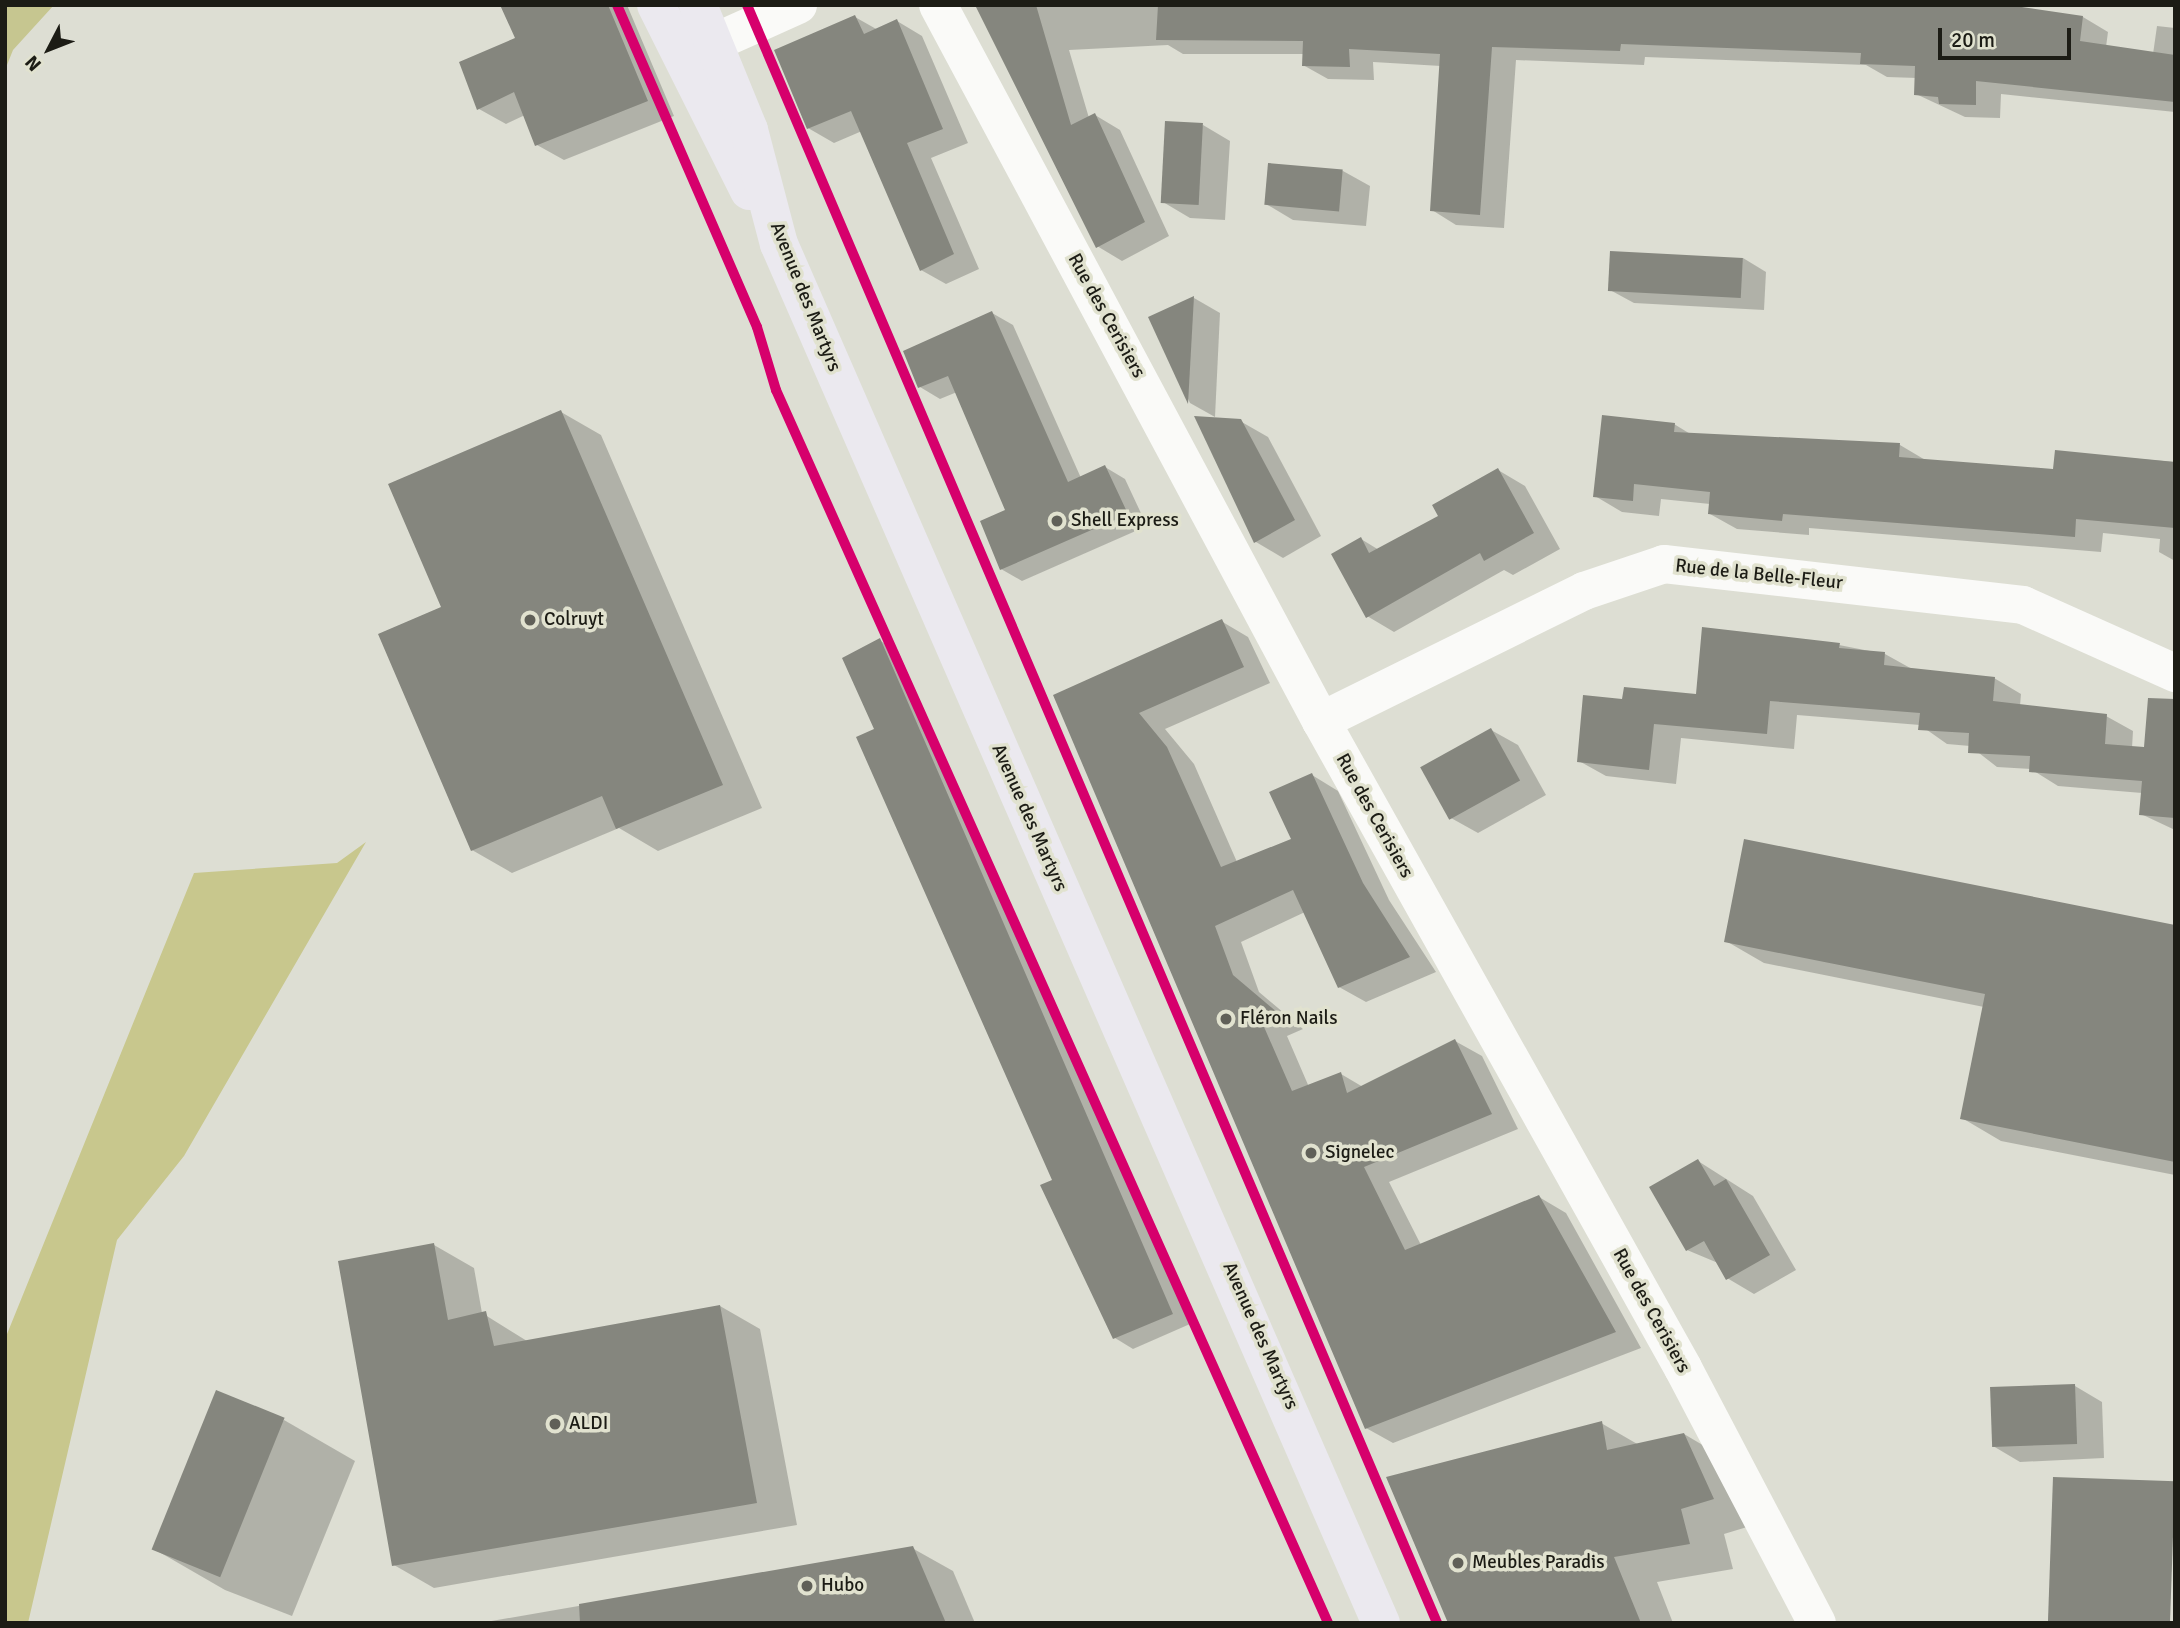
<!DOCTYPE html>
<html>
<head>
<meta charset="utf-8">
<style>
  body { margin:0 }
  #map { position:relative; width:2180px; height:1628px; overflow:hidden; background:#ddded3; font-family:Signika,sans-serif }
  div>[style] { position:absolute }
  .green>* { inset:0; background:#c6c690 }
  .forest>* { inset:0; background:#c8c78d }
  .shadow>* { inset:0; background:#0003 }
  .building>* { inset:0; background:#85867e; transform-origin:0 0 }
  .minor>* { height:38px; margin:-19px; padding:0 19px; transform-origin:19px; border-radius:19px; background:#fafaf8 }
  .major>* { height:38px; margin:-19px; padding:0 19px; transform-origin:19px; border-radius:19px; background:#ebe9ef }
  .cycleway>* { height:10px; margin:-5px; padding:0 5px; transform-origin:5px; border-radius:5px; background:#d6006c }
  .dots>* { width:19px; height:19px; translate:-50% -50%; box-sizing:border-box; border:4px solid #e1e2cf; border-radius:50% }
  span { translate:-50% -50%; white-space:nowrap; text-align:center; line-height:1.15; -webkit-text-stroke:7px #e1e2cf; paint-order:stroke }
  .street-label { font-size:19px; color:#1c1c15 }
  .poi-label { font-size:19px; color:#1c1c15 }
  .left { translate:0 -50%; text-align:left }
  .frame { position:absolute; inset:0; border:7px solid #1c1c15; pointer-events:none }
  .north { position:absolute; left:14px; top:14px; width:70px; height:70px; -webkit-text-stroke:5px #e1e2cf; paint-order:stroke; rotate:228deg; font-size:19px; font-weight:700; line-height:28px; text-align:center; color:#1c1c15 }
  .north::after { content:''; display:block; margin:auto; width:24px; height:32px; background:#1c1c15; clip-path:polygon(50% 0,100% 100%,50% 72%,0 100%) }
  .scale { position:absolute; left:1938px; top:28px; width:133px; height:32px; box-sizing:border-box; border:4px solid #1c1c15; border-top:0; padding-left:9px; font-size:21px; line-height:24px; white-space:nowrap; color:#1c1c15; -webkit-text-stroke:5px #e1e2cf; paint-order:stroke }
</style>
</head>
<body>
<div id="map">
  <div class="green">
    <i style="clip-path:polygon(5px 5px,54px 5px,13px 50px,5px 70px)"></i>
  </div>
  <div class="forest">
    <i style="clip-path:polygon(366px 842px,184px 1156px,117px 1240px,28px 1623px,5px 1623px,5px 1339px,194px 873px,337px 863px)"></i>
  </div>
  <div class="shadow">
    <i style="clip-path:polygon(501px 5px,627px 5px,674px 116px,564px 160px,537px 145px,525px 115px,506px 124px,479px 109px,517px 39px)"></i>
    <i style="clip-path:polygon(977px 5px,1995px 5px,2083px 17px,2108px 32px,2106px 47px,2153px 54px,2157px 26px,2175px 28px,2175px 112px,2001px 94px,2000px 118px,1965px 117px,1916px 94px,1917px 78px,1887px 77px,1866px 65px,1645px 57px,1644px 65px,1516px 60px,1504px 228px,1456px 225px,1432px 210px,1441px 66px,1373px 62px,1374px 80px,1328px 79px,1303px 65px,1304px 54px,1183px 54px,1168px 45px,1069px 50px,1089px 118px,1095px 115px,1120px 130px,1169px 236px,1122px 261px,1097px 246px)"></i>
    <i style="clip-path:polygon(855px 17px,878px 30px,897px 21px,922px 36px,968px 143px,931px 158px,979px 269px,946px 284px,921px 270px,862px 131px,834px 143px,808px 128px)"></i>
    <i style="clip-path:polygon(1203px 125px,1230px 141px,1225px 220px,1190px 218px,1163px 202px)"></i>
    <i style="clip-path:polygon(1343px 171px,1370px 186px,1366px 226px,1293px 220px,1266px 204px)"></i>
    <i style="clip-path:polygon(1743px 258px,1766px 272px,1764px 310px,1634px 303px,1610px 290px)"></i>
    <i style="clip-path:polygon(1194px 298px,1220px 313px,1215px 417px,1190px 403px,1150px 318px)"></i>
    <i style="clip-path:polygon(992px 313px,1013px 325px,1081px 478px,1105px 467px,1125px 479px,1147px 526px,1022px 581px,1001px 569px,1007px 511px,957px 392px,940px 399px,920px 387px)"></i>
    <i style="clip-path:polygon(561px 412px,601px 435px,762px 808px,658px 851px,619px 828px,512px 873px,472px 850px,443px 607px)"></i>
    <i style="clip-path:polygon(1240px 421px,1268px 437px,1321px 536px,1283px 558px,1256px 542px)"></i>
    <i style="clip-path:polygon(1674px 424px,1692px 435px,1900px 445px,1927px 461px,2055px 471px,2057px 452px,2175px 462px,2175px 561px,2159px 552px,2160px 539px,2103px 533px,2101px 552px,1809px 528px,1809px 535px,1737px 529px,1710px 514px,1710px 504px,1661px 499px,1659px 516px,1622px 512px,1595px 496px)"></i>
    <i style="clip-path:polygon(1498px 470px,1525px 486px,1560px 549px,1513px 575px,1504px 570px,1394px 632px,1367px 616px,1361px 539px,1379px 550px,1440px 516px)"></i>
    <i style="clip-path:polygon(1221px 621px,1248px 637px,1270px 683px,1165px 729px,1194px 764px,1237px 862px,1293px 840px,1312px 775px,1338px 791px,1389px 900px,1436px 972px,1366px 1002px,1339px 987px,1305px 912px,1241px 942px,1259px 992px,1303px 1029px,1287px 1036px,1309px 1087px,1341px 1074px,1363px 1087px,1455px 1041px,1482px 1056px,1518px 1129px,1389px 1182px,1421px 1245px,1539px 1197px,1566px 1213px,1641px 1348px,1393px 1443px,1366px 1428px,1056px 695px)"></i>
    <i style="clip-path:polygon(879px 640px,898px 651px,1190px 1324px,1133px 1349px,1115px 1338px,876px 730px)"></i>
    <i style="clip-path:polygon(1839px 645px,1885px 654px,1912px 669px,1994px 678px,2021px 694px,2020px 706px,2106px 716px,2133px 731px,2132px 748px,2175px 752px,2175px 830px,2141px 814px,2142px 793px,2058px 786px,2031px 769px,1997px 767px,1970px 746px,1947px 744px,1920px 725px,1797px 715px,1794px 749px,1681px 738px,1676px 784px,1606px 776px,1579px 761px,1624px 701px,1697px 696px)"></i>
    <i style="clip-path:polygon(1491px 730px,1518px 745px,1546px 795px,1478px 833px,1451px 818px)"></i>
    <i style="clip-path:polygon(2175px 927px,2175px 1175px,2001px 1141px,1962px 1118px,1984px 1007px,1764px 963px,1726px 941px)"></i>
    <i style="clip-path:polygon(1698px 1161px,1753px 1196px,1796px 1270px,1754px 1294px,1727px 1278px,1718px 1263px,1687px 1250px)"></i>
    <i style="clip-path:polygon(434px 1245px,474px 1268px,482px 1313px,527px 1341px,720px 1306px,760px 1329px,797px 1525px,434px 1588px,394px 1565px)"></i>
    <i style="clip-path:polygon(2075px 1386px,2102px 1402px,2104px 1458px,2020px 1462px,1993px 1446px)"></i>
    <i style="clip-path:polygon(284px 1420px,355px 1461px,292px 1616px,225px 1590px,154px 1549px)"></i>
    <i style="clip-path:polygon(1601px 1423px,1639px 1445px,1684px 1434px,1728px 1460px,1757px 1524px,1724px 1534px,1733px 1569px,1657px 1582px,1673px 1623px,1451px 1623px)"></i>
    <i style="clip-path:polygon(912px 1548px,953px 1571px,975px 1623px,480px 1623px)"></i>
  </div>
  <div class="building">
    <i style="clip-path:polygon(500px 5px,608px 5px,648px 101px,535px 146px,514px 92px,477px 110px,459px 62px,515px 38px)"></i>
    <i style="clip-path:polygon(975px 5px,1036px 5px,1071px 125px,1095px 113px,1145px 222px,1096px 248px)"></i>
    <i style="clip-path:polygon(1158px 5px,2008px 5px,2083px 16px,2080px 41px,2175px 55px,2175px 102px,1976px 81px,1976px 105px,1939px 104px,1938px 97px,1914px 95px,1915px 66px,1860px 64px,1861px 53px,1621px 44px,1620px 51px,1492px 47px,1480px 215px,1430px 211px,1440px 54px,1349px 49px,1350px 67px,1302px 66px,1303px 41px,1156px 40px)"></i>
    <i style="clip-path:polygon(855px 15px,864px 34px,897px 19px,943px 129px,907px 143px,954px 254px,920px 271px,851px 111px,807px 129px,774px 50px)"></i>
    <i style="left:1165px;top:121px;width:38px;height:82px;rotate:3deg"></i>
    <i style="left:1268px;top:163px;width:75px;height:42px;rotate:5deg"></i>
    <i style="left:1610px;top:251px;width:133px;height:40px;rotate:3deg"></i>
    <i style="clip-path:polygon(1194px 296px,1188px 404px,1148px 317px)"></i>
    <i style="clip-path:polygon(992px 311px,1068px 482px,1105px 465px,1128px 514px,1000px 570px,980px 521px,1005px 510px,948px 376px,918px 388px,903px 351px)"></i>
    <i style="clip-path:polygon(561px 410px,723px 785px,616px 829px,602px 796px,471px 851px,378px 634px,441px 607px,388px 484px)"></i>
    <i style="clip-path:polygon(1602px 415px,1675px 423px,1674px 432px,1900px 443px,1899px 457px,2053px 469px,2055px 450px,2175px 462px,2175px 528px,2076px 519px,2075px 537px,1783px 514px,1782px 521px,1708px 514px,1710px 492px,1634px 484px,1633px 501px,1593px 497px)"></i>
    <i style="clip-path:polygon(1194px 416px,1241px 419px,1295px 520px,1254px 543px)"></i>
    <i style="clip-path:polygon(1498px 468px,1534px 533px,1484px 561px,1480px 553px,1366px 618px,1331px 554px,1361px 537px,1369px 553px,1438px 516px,1432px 505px)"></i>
    <i style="clip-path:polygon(1222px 619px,1244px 667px,1139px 713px,1167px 747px,1221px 867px,1291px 839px,1269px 792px,1312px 773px,1363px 883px,1410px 957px,1338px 988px,1293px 890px,1215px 926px,1233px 975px,1278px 1013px,1261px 1020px,1292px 1091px,1341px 1072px,1347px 1093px,1455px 1039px,1492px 1114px,1364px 1167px,1405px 1250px,1539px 1195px,1616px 1332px,1365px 1429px,1053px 695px)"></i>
    <i style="clip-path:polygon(1702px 627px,1840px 643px,1839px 648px,1885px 652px,1884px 665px,1995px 677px,1993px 701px,2107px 714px,2105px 744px,2144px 747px,2148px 698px,2175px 699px,2175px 818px,2139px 815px,2142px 781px,2029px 772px,2030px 756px,1968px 753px,1969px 733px,1918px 730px,1920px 713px,1770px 701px,1767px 734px,1654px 724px,1649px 770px,1577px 762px,1583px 695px,1622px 699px,1624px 687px,1696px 694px)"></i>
    <i style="clip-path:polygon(880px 638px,1173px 1314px,1113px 1339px,1040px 1185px,1052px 1180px,856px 737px,874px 729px,842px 658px)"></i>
    <i style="left:1491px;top:728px;width:60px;height:81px;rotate:61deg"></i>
    <i style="clip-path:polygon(1744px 839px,2175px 925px,2175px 1162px,1960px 1119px,1985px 994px,1724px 942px)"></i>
    <i style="clip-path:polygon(1698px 1159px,1714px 1186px,1726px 1179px,1770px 1255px,1726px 1280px,1704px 1241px,1686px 1251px,1649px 1187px)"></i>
    <i style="clip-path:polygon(434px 1243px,448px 1320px,486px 1311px,494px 1346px,720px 1305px,757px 1503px,392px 1566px,338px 1261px)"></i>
    <i style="left:2075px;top:1384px;width:60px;height:85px;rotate:88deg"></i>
    <i style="left:216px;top:1390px;width:74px;height:172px;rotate:22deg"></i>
    <i style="clip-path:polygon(1602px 1421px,1607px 1450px,1684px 1433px,1714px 1499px,1681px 1509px,1690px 1544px,1614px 1557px,1641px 1623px,1448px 1623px,1386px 1477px)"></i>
    <i style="left:2053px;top:1477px;width:122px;height:146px;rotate:2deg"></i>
    <i style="clip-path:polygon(913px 1546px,946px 1623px,580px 1623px,579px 1604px)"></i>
  </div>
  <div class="minor">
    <i style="left:938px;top:5px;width:812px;rotate:61.86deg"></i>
    <i style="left:1321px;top:721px;width:741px;rotate:60.77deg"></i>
    <i style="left:1683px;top:1368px;width:288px;rotate:62.3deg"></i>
    <i style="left:684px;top:56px;width:125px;rotate:-24.1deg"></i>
    <i style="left:1321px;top:721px;width:293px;rotate:-26.3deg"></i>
    <i style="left:1584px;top:591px;width:84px;rotate:-18.6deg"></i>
    <i style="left:1664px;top:564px;width:361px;rotate:6.5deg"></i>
    <i style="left:2023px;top:605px;width:167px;rotate:24.1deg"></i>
  </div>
  <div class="major">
    <i style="left:656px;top:5px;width:208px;rotate:63.4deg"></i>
    <i style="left:698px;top:5px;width:135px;rotate:67.8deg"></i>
    <i style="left:749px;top:130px;width:118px;rotate:75.3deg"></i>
    <i style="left:779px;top:244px;width:1505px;rotate:66.42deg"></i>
  </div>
  <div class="cycleway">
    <i style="left:617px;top:5px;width:351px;rotate:66.5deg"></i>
    <i style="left:757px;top:327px;width:66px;rotate:73.2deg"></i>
    <i style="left:776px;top:390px;width:1351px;rotate:65.88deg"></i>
    <i style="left:747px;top:5px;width:1759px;rotate:66.9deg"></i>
  </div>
  <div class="dots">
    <i style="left:1057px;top:521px;background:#606058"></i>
    <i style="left:530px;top:620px;background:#606058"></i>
    <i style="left:1226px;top:1019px;background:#606058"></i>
    <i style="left:1311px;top:1153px;background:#606058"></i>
    <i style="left:555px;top:1424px;background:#606058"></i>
    <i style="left:1458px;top:1563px;background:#606058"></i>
    <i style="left:807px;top:1586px;background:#606058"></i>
  </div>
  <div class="street-label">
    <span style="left:805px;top:297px;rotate:68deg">Avenue des Martyrs</span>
    <span style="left:1106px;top:316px;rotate:61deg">Rue des Cerisiers</span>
    <span style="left:1759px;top:575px;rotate:6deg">Rue de la Belle-Fleur</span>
    <span style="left:1374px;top:816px;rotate:61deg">Rue des Cerisiers</span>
    <span style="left:1029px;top:818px;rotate:66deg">Avenue des Martyrs</span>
    <span style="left:1651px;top:1311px;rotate:61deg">Rue des Cerisiers</span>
    <span style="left:1260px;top:1336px;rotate:66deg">Avenue des Martyrs</span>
  </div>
  <div class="poi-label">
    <span class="left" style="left:1071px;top:521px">Shell Express</span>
    <span class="left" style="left:544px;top:620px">Colruyt</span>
    <span class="left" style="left:1240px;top:1019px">Fléron Nails</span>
    <span class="left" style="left:1325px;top:1153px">Signelec</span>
    <span class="left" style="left:569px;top:1424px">ALDI</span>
    <span class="left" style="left:1472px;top:1563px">Meubles Paradis</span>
    <span class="left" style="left:821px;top:1586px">Hubo</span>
  </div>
  <div class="frame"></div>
  <div class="north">N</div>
  <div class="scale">20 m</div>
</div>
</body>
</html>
